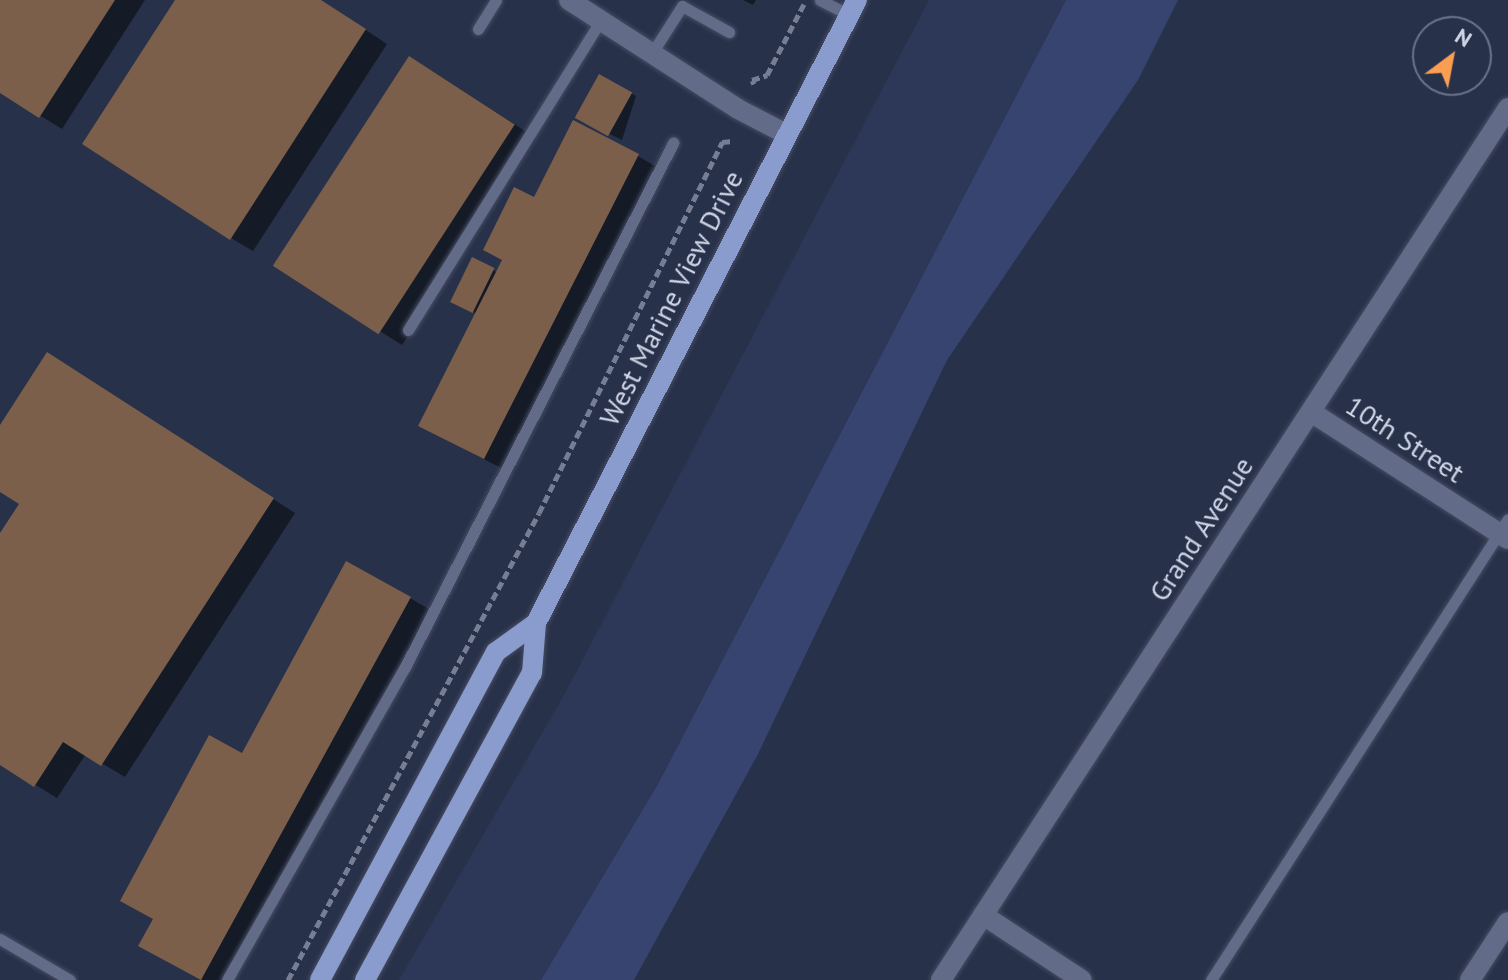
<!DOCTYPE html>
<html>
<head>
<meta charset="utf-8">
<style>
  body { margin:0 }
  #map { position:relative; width:1508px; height:980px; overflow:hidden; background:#28314a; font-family:"PT Sans",sans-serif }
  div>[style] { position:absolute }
  .built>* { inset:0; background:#2d3757 }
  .green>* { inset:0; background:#36446f }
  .shadow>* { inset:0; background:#0007 }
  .building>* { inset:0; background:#7b5f4b; transform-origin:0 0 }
  .path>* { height:5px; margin-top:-2.5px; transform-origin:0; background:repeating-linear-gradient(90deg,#777e93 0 8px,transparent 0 12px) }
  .roads { filter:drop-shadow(0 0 2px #464d62) drop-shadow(0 0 2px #464d62) }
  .lane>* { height:11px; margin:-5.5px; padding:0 5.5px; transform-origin:5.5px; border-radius:5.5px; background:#626c89 }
  .street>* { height:20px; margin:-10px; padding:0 10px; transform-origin:10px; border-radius:10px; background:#626c89 }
  .secondary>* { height:20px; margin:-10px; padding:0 10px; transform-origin:10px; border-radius:10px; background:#626c89 }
  .primary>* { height:20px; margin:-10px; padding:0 10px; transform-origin:10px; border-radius:10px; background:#8a9bcd }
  span { translate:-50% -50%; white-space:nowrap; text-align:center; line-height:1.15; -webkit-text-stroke:7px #28314a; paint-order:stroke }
  .street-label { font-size:28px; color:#cfd5e6 }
  .north { position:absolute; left:1412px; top:16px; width:80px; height:80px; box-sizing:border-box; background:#28314a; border:2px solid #6b7388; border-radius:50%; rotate:32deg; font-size:22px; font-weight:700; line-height:32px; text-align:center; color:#cfd5e6 }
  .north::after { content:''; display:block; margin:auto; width:28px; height:36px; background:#fb9e52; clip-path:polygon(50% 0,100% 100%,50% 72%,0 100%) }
</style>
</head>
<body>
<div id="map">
  <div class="built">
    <i style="clip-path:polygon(929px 0,1066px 0,658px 784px,541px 980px,399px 980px,563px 697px)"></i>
  </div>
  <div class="green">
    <i style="clip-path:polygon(1066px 0,1178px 0,1138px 80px,947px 360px,757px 756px,634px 980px,541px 980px,658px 784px)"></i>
  </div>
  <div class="shadow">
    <i style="clip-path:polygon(0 0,145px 0,62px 129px,0 91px)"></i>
    <i style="clip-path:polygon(177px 0,320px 0,387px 44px,253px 251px,231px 238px)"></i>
    <i style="clip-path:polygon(743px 0,756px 0,753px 5px)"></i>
    <i style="clip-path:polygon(432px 71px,536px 138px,402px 345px,275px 265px)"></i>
    <i style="clip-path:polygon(600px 77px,636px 96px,622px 140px,590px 124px)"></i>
    <i style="clip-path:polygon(638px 156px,660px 169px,507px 471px,443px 438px,477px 314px,452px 300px,473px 260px,498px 273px,535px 200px)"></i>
    <i style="clip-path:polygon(70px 367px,295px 513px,125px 777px,86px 754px,57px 798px,0 763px,0 537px,22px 504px,0 490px,0 429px)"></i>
    <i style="clip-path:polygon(410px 598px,432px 611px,233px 980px,203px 980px,163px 958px,243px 756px)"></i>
  </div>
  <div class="building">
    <i style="clip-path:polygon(0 0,115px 0,39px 118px,0 93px)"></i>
    <i style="clip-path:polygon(175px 0,321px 0,366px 29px,230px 240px,82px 144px)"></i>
    <i style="left:409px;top:56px;width:126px;height:250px;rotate:33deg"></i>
    <i style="left:599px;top:74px;width:38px;height:50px;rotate:29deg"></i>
    <i style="clip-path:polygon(573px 120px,639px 154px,484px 459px,418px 426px,502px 260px,483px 250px,514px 187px,534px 197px)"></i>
    <i style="left:472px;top:257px;width:25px;height:50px;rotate:26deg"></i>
    <i style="clip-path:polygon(47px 352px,274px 498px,101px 766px,63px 742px,34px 787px,0 765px,0 533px,19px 504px,0 492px,0 425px)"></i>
    <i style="clip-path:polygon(346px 561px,411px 597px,201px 980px,138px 946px,153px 919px,120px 901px,209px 735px,242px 753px)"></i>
  </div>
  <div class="path">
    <i style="left:754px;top:84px;width:4px;rotate:-117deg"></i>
    <i style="left:752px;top:80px;width:16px;rotate:-18deg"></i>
    <i style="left:767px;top:75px;width:80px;rotate:-62.5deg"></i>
    <i style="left:288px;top:980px;width:530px;rotate:-61.74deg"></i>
    <i style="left:539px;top:513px;width:414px;rotate:-63.7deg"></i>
    <i style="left:722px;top:142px;width:11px;rotate:-5deg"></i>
  </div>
  <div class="roads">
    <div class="lane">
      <i style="left:820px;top:0;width:33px;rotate:27deg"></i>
      <i style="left:478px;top:29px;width:34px;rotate:-58deg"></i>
      <i style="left:652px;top:53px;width:56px;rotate:-57.4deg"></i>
      <i style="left:682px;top:6px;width:54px;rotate:29deg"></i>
      <i style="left:408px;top:330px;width:365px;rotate:-58.1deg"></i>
      <i style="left:0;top:939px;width:81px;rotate:30.4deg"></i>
      <i style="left:227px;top:980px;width:360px;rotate:-60.4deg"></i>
      <i style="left:405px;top:667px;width:589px;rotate:-62.91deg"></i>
      <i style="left:1211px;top:980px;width:548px;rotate:-57.21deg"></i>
    </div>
    <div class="street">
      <i style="left:569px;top:0;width:201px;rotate:32.8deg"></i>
      <i style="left:738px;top:109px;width:54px;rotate:27.5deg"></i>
      <i style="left:1311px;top:412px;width:234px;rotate:32.8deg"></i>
      <i style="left:983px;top:915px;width:118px;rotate:33.3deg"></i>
    </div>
    <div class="secondary">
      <i style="left:941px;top:980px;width:1040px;rotate:-56.97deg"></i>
      <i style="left:1470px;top:980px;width:69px;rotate:-56.8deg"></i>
    </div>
    <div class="primary">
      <i style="left:320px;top:980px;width:372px;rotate:-61.8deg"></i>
      <i style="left:496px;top:652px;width:49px;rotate:-35.9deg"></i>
      <i style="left:365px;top:980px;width:349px;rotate:-61.5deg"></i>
      <i style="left:532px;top:673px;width:50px;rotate:-85.4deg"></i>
      <i style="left:536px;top:623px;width:701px;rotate:-62.74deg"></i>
    </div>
  </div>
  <div class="street-label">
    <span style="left:671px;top:298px;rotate:-63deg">West Marine View Drive</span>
    <span style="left:1405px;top:439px;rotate:33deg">10th Street</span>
    <span style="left:1201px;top:529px;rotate:-57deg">Grand Avenue</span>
  </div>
  <div class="north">N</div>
</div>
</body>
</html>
